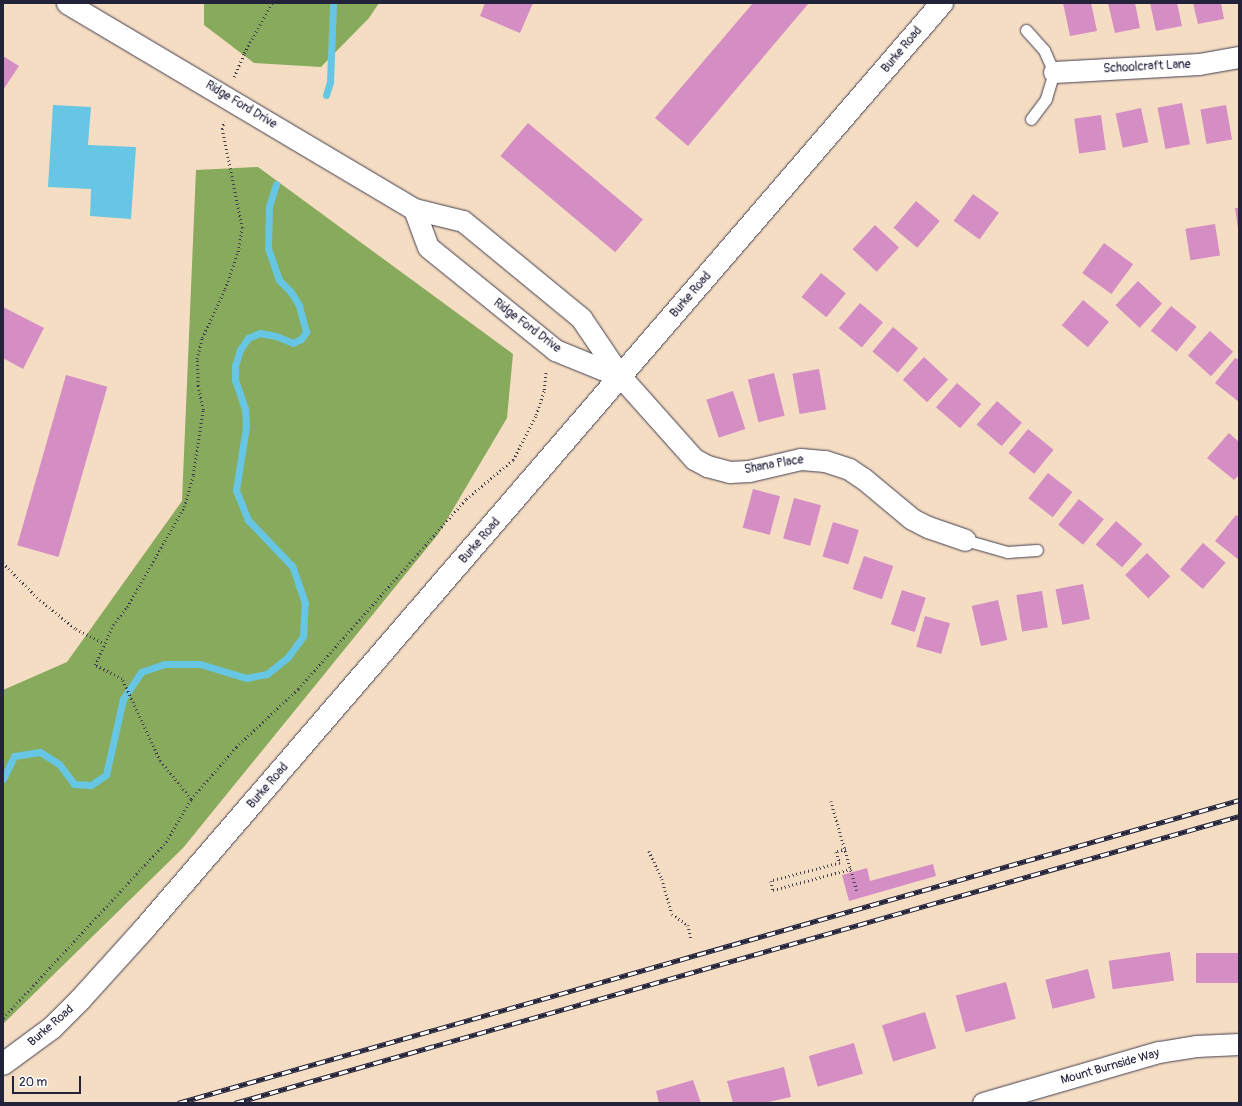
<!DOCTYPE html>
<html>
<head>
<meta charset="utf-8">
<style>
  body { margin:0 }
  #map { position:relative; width:1242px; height:1106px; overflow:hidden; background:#f5ddc3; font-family:Pangolin,sans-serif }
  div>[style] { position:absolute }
  .forest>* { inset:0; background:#88aa5d }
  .water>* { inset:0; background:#66c6e4 }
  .stream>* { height:7px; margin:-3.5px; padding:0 3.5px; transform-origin:3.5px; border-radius:3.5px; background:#66c6e4 }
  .building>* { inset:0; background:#d48ec4; transform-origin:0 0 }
  .path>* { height:2.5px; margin-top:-1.25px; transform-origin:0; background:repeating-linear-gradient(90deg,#423e4f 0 1px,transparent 0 4px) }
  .roads { filter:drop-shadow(0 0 1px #423e4f) drop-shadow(0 0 1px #423e4f) }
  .service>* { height:11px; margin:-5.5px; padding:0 5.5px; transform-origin:5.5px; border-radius:5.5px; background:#fff }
  .minor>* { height:21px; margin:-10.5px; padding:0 10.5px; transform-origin:10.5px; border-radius:10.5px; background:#fff }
  .tertiary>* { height:22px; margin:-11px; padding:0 11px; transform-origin:11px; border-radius:11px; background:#fff }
  .rail>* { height:4.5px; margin-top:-2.25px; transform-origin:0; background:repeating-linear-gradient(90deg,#fff 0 9px,#22223b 0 18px); box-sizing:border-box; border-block:1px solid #22223b }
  span { translate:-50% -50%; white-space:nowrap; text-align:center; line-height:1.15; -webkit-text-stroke:3px #fff; paint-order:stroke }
  .street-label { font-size:12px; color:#22223b }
  .frame { position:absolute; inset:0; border:4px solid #22223b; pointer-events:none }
  .scale { position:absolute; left:12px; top:1076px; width:69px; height:18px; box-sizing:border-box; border:2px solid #22223b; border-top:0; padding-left:5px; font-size:12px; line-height:14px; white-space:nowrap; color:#22223b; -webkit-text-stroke:3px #fff; paint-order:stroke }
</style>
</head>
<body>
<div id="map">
  <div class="forest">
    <i style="clip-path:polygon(204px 3px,379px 3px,369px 18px,321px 67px,254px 63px,204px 25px)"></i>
    <i style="clip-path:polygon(258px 167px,513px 354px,507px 418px,439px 533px,183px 848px,3px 1024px,3px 690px,67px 662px,182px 501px,196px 170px)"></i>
  </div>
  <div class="water">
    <i style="clip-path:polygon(53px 105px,91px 107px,88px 145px,136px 147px,131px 219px,90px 216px,91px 189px,48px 187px)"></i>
  </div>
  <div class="stream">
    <i style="left:326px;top:95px;width:14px;rotate:-73deg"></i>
    <i style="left:330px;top:82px;width:79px;rotate:-87.8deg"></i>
    <i style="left:3px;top:779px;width:25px;rotate:-64deg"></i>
    <i style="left:14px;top:756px;width:26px;rotate:-9deg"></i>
    <i style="left:40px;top:752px;width:22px;rotate:32deg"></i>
    <i style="left:59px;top:764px;width:25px;rotate:53deg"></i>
    <i style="left:74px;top:784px;width:17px;rotate:3deg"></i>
    <i style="left:91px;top:785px;width:18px;rotate:-34deg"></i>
    <i style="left:106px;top:775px;width:78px;rotate:-77.4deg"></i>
    <i style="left:123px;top:699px;width:32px;rotate:-56deg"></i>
    <i style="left:141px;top:672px;width:24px;rotate:-19deg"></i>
    <i style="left:164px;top:664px;width:36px"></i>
    <i style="left:200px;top:664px;width:48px;rotate:16.9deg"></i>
    <i style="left:246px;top:678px;width:21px;rotate:-11deg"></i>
    <i style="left:267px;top:674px;width:27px;rotate:-39deg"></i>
    <i style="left:288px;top:657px;width:26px;rotate:-54deg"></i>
    <i style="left:303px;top:636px;width:33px;rotate:-87deg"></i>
    <i style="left:305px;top:603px;width:39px;rotate:-109deg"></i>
    <i style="left:292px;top:566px;width:64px;rotate:-133.7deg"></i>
    <i style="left:248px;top:520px;width:32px;rotate:-112deg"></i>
    <i style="left:236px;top:490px;width:64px;rotate:-81deg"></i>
    <i style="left:246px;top:427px;width:18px;rotate:-93deg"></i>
    <i style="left:245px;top:409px;width:31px;rotate:-109deg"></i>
    <i style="left:235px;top:380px;width:14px;rotate:-90deg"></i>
    <i style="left:235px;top:366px;width:17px;rotate:-73deg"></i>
    <i style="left:240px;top:350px;width:14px;rotate:-56deg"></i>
    <i style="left:248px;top:338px;width:13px;rotate:-23deg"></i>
    <i style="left:260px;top:333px;width:16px;rotate:11deg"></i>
    <i style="left:276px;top:336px;width:18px;rotate:22deg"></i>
    <i style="left:293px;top:343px;width:9px;rotate:-27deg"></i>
    <i style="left:301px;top:339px;width:9px;rotate:-54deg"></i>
    <i style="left:306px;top:332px;width:28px;rotate:-105deg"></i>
    <i style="left:299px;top:305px;width:15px;rotate:-122deg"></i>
    <i style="left:291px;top:292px;width:17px;rotate:-135deg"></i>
    <i style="left:279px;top:280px;width:34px;rotate:-109deg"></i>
    <i style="left:268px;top:248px;width:42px;rotate:-88.6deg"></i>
    <i style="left:269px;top:206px;width:23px;rotate:-72deg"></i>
  </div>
  <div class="building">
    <i style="clip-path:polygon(485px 3px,533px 3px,520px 33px,480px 16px)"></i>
    <i style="clip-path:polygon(753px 3px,809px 3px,688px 146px,655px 118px)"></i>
    <i style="clip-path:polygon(1063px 3px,1091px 3px,1097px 31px,1070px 36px)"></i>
    <i style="clip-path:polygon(1108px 3px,1135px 3px,1140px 28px,1115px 33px)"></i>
    <i style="clip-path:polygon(1150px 3px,1177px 3px,1182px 26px,1156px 31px)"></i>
    <i style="clip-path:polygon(1193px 3px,1221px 3px,1224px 19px,1198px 24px)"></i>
    <i style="clip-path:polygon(3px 56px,19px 66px,3px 90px)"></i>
    <i style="left:1182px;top:103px;width:42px;height:25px;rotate:79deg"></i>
    <i style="left:1226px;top:105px;width:35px;height:26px;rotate:80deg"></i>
    <i style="left:1141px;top:108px;width:35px;height:26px;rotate:78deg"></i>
    <i style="left:1101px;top:115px;width:35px;height:27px;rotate:82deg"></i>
    <i style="left:528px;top:123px;width:150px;height:43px;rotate:40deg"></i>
    <i style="left:973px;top:194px;width:32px;height:33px;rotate:36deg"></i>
    <i style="left:916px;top:201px;width:31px;height:35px;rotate:40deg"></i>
    <i style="clip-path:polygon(1235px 208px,1239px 208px,1239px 228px,1238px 228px)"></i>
    <i style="left:1215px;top:224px;width:32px;height:30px;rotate:81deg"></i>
    <i style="left:875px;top:225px;width:33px;height:33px;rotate:43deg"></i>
    <i style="left:1104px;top:243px;width:36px;height:37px;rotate:36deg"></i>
    <i style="left:821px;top:273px;width:32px;height:31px;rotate:39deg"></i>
    <i style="left:1138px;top:281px;width:33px;height:33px;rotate:43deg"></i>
    <i style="left:1083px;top:300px;width:34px;height:33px;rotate:40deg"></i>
    <i style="left:860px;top:303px;width:30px;height:33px;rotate:40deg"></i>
    <i style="left:1171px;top:306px;width:33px;height:32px;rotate:39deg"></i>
    <i style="clip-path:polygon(3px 307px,44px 328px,23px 369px,3px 358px)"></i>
    <i style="left:893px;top:327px;width:33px;height:32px;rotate:40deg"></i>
    <i style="left:1210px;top:331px;width:31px;height:33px;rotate:42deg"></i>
    <i style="left:924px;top:357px;width:33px;height:31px;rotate:43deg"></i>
    <i style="clip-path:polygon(1235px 358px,1239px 360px,1239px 402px,1215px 383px)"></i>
    <i style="left:819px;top:369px;width:41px;height:27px;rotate:80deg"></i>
    <i style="left:774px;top:373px;width:44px;height:27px;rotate:76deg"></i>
    <i style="left:66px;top:375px;width:43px;height:177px;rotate:16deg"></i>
    <i style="left:957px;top:383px;width:32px;height:32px;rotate:41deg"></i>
    <i style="left:733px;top:391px;width:40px;height:28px;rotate:72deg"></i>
    <i style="left:997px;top:401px;width:33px;height:31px;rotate:41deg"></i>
    <i style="left:1028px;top:429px;width:33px;height:31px;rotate:39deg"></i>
    <i style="clip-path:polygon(1229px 433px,1239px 442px,1239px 475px,1234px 480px,1207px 458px)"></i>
    <i style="left:1048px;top:473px;width:31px;height:32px;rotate:38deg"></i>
    <i style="left:753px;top:489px;width:28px;height:40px;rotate:15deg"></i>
    <i style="left:794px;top:498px;width:28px;height:42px;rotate:15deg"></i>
    <i style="left:1079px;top:499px;width:32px;height:33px;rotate:39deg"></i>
    <i style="clip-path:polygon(1236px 515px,1239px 517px,1239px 560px,1215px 541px)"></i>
    <i style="left:1116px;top:521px;width:35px;height:31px;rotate:41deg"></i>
    <i style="left:833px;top:522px;width:27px;height:36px;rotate:17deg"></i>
    <i style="left:1203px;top:543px;width:30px;height:35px;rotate:41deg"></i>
    <i style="left:1147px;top:553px;width:33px;height:31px;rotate:45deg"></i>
    <i style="left:864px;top:556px;width:31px;height:35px;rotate:19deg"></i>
    <i style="left:1083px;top:584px;width:36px;height:28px;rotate:79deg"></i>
    <i style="left:902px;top:590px;width:25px;height:36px;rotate:18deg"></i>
    <i style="left:1042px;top:591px;width:37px;height:26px;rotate:81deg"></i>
    <i style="left:998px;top:600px;width:41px;height:27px;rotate:77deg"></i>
    <i style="left:925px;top:616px;width:26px;height:32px;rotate:16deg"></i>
    <i style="clip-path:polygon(933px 864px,936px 876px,849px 901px,842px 875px,867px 868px,870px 881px)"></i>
    <i style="left:1170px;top:952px;width:29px;height:62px;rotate:82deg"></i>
    <i style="left:1196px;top:953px;width:43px;height:30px"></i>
    <i style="left:1088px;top:969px;width:30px;height:44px;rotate:76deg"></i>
    <i style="left:1006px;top:982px;width:38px;height:52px;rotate:75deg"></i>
    <i style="left:925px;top:1012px;width:38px;height:45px;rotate:73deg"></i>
    <i style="left:854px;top:1043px;width:32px;height:47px;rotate:74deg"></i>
    <i style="clip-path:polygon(784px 1067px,791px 1097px,764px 1103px,733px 1103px,727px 1081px)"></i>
    <i style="clip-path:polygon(693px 1080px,701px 1103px,659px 1103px,656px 1091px)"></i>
  </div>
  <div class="path">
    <i style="left:234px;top:77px;width:26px;rotate:-67deg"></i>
    <i style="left:244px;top:53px;width:57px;rotate:-60.8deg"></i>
    <i style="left:3px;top:563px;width:52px;rotate:45deg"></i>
    <i style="left:40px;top:600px;width:46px;rotate:38.9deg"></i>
    <i style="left:76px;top:629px;width:31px;rotate:27deg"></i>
    <i style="left:191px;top:799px;width:49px;rotate:-129.2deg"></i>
    <i style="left:160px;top:761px;width:90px;rotate:-114.9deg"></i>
    <i style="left:122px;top:679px;width:30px;rotate:-153deg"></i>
    <i style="left:95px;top:665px;width:44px;rotate:-65.8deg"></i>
    <i style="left:113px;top:625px;width:23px;rotate:-52deg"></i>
    <i style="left:127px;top:607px;width:115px;rotate:-60.3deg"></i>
    <i style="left:184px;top:507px;width:33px;rotate:-74deg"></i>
    <i style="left:193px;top:475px;width:66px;rotate:-81.3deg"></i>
    <i style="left:203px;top:410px;width:25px;rotate:-102deg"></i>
    <i style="left:198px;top:386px;width:27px;rotate:-92deg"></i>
    <i style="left:197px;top:359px;width:22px;rotate:-77deg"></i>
    <i style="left:202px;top:338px;width:54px;rotate:-64.9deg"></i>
    <i style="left:225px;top:289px;width:39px;rotate:-71deg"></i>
    <i style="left:238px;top:252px;width:24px;rotate:-81deg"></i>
    <i style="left:242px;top:228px;width:101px;rotate:-101.4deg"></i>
    <i style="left:222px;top:129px;width:8px;rotate:-76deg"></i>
    <i style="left:831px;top:801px;width:94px;rotate:73.9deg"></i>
    <i style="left:846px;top:849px;width:10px;rotate:163deg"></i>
    <i style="left:836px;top:852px;width:12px;rotate:70deg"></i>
    <i style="left:840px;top:863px;width:71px;rotate:165.4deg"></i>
    <i style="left:771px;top:881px;width:9px;rotate:77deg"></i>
    <i style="left:773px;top:890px;width:81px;rotate:-15.1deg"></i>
    <i style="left:649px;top:851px;width:31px;rotate:65deg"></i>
    <i style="left:662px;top:879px;width:36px;rotate:74deg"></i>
    <i style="left:672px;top:914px;width:19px;rotate:35deg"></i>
    <i style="left:688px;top:925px;width:13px;rotate:77deg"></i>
    <i style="left:3px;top:1018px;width:240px;rotate:-47.2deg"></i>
    <i style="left:166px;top:842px;width:50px;rotate:-59.8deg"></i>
    <i style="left:191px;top:799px;width:69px;rotate:-49.1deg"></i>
    <i style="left:236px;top:747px;width:85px;rotate:-43.1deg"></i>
    <i style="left:298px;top:689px;width:254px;rotate:-48.5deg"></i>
    <i style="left:466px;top:499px;width:61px;rotate:-39.7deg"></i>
    <i style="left:513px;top:460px;width:51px;rotate:-62.9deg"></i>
    <i style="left:536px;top:415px;width:26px;rotate:-72deg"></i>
    <i style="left:544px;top:390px;width:19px;rotate:-84deg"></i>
  </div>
  <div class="roads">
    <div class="service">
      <i style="left:1026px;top:30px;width:27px;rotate:48deg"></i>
      <i style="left:1044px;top:50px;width:24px;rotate:66deg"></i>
      <i style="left:1054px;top:72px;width:28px;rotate:107deg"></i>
      <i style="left:1046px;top:99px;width:25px;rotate:127deg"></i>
      <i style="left:965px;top:540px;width:44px;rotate:15.9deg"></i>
      <i style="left:1007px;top:552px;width:30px;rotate:-4deg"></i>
    </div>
    <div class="minor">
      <i style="left:67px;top:3px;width:404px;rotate:30.7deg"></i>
      <i style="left:414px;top:209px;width:50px;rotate:13.8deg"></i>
      <i style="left:463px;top:221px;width:153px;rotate:39.4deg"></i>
      <i style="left:581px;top:318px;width:71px;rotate:55.9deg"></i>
      <i style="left:621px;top:377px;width:110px;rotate:48.3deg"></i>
      <i style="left:694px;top:459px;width:15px;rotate:28deg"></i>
      <i style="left:707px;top:466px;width:23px;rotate:15deg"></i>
      <i style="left:729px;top:472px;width:20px;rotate:-3deg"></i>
      <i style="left:749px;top:471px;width:53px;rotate:-13deg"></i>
      <i style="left:801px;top:459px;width:24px;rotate:5deg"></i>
      <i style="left:825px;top:461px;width:25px;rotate:18deg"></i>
      <i style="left:849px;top:469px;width:18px;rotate:34deg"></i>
      <i style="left:864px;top:479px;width:62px;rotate:39.8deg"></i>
      <i style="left:912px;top:519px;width:18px;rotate:27deg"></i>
      <i style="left:928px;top:527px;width:39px;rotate:19deg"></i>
      <i style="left:1054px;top:72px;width:145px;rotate:-3.2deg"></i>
      <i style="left:1199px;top:64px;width:41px;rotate:-9.9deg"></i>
      <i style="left:414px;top:209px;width:40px;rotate:69.8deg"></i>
      <i style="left:428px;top:247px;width:164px;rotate:39deg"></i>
      <i style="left:555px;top:350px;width:71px;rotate:22.2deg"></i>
      <i style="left:983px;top:1103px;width:183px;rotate:-16.2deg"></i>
      <i style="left:1159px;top:1052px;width:37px;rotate:-9deg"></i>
      <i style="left:1196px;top:1046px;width:43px;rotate:-2.7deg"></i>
    </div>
    <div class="tertiary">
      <i style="left:3px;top:1064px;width:61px;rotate:-36.3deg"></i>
      <i style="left:52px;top:1028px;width:40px;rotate:-45deg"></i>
      <i style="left:80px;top:1000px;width:97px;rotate:-47.9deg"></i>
      <i style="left:145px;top:928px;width:1221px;rotate:-49.25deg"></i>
    </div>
  </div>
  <div class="rail">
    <i style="left:178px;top:1103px;width:1103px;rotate:-15.94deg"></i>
    <i style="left:235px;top:1103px;width:1044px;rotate:-15.95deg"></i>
  </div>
  <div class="street-label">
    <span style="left:902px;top:50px;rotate:-50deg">Burke Road</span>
    <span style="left:1147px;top:67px;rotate:-3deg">Schoolcraft Lane</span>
    <span style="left:241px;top:105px;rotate:31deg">Ridge Ford Drive</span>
    <span style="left:691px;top:295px;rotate:-49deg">Burke Road</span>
    <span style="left:527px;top:326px;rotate:37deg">Ridge Ford Drive</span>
    <span style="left:774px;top:465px;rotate:-10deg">Shana Place</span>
    <span style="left:480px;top:541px;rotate:-49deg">Burke Road</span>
    <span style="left:268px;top:786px;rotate:-49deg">Burke Road</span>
    <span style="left:51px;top:1026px;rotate:-41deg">Burke Road</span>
    <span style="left:1110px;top:1067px;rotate:-16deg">Mount Burnside Way</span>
  </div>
  <div class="frame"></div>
  <div class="scale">20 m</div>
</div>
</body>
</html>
